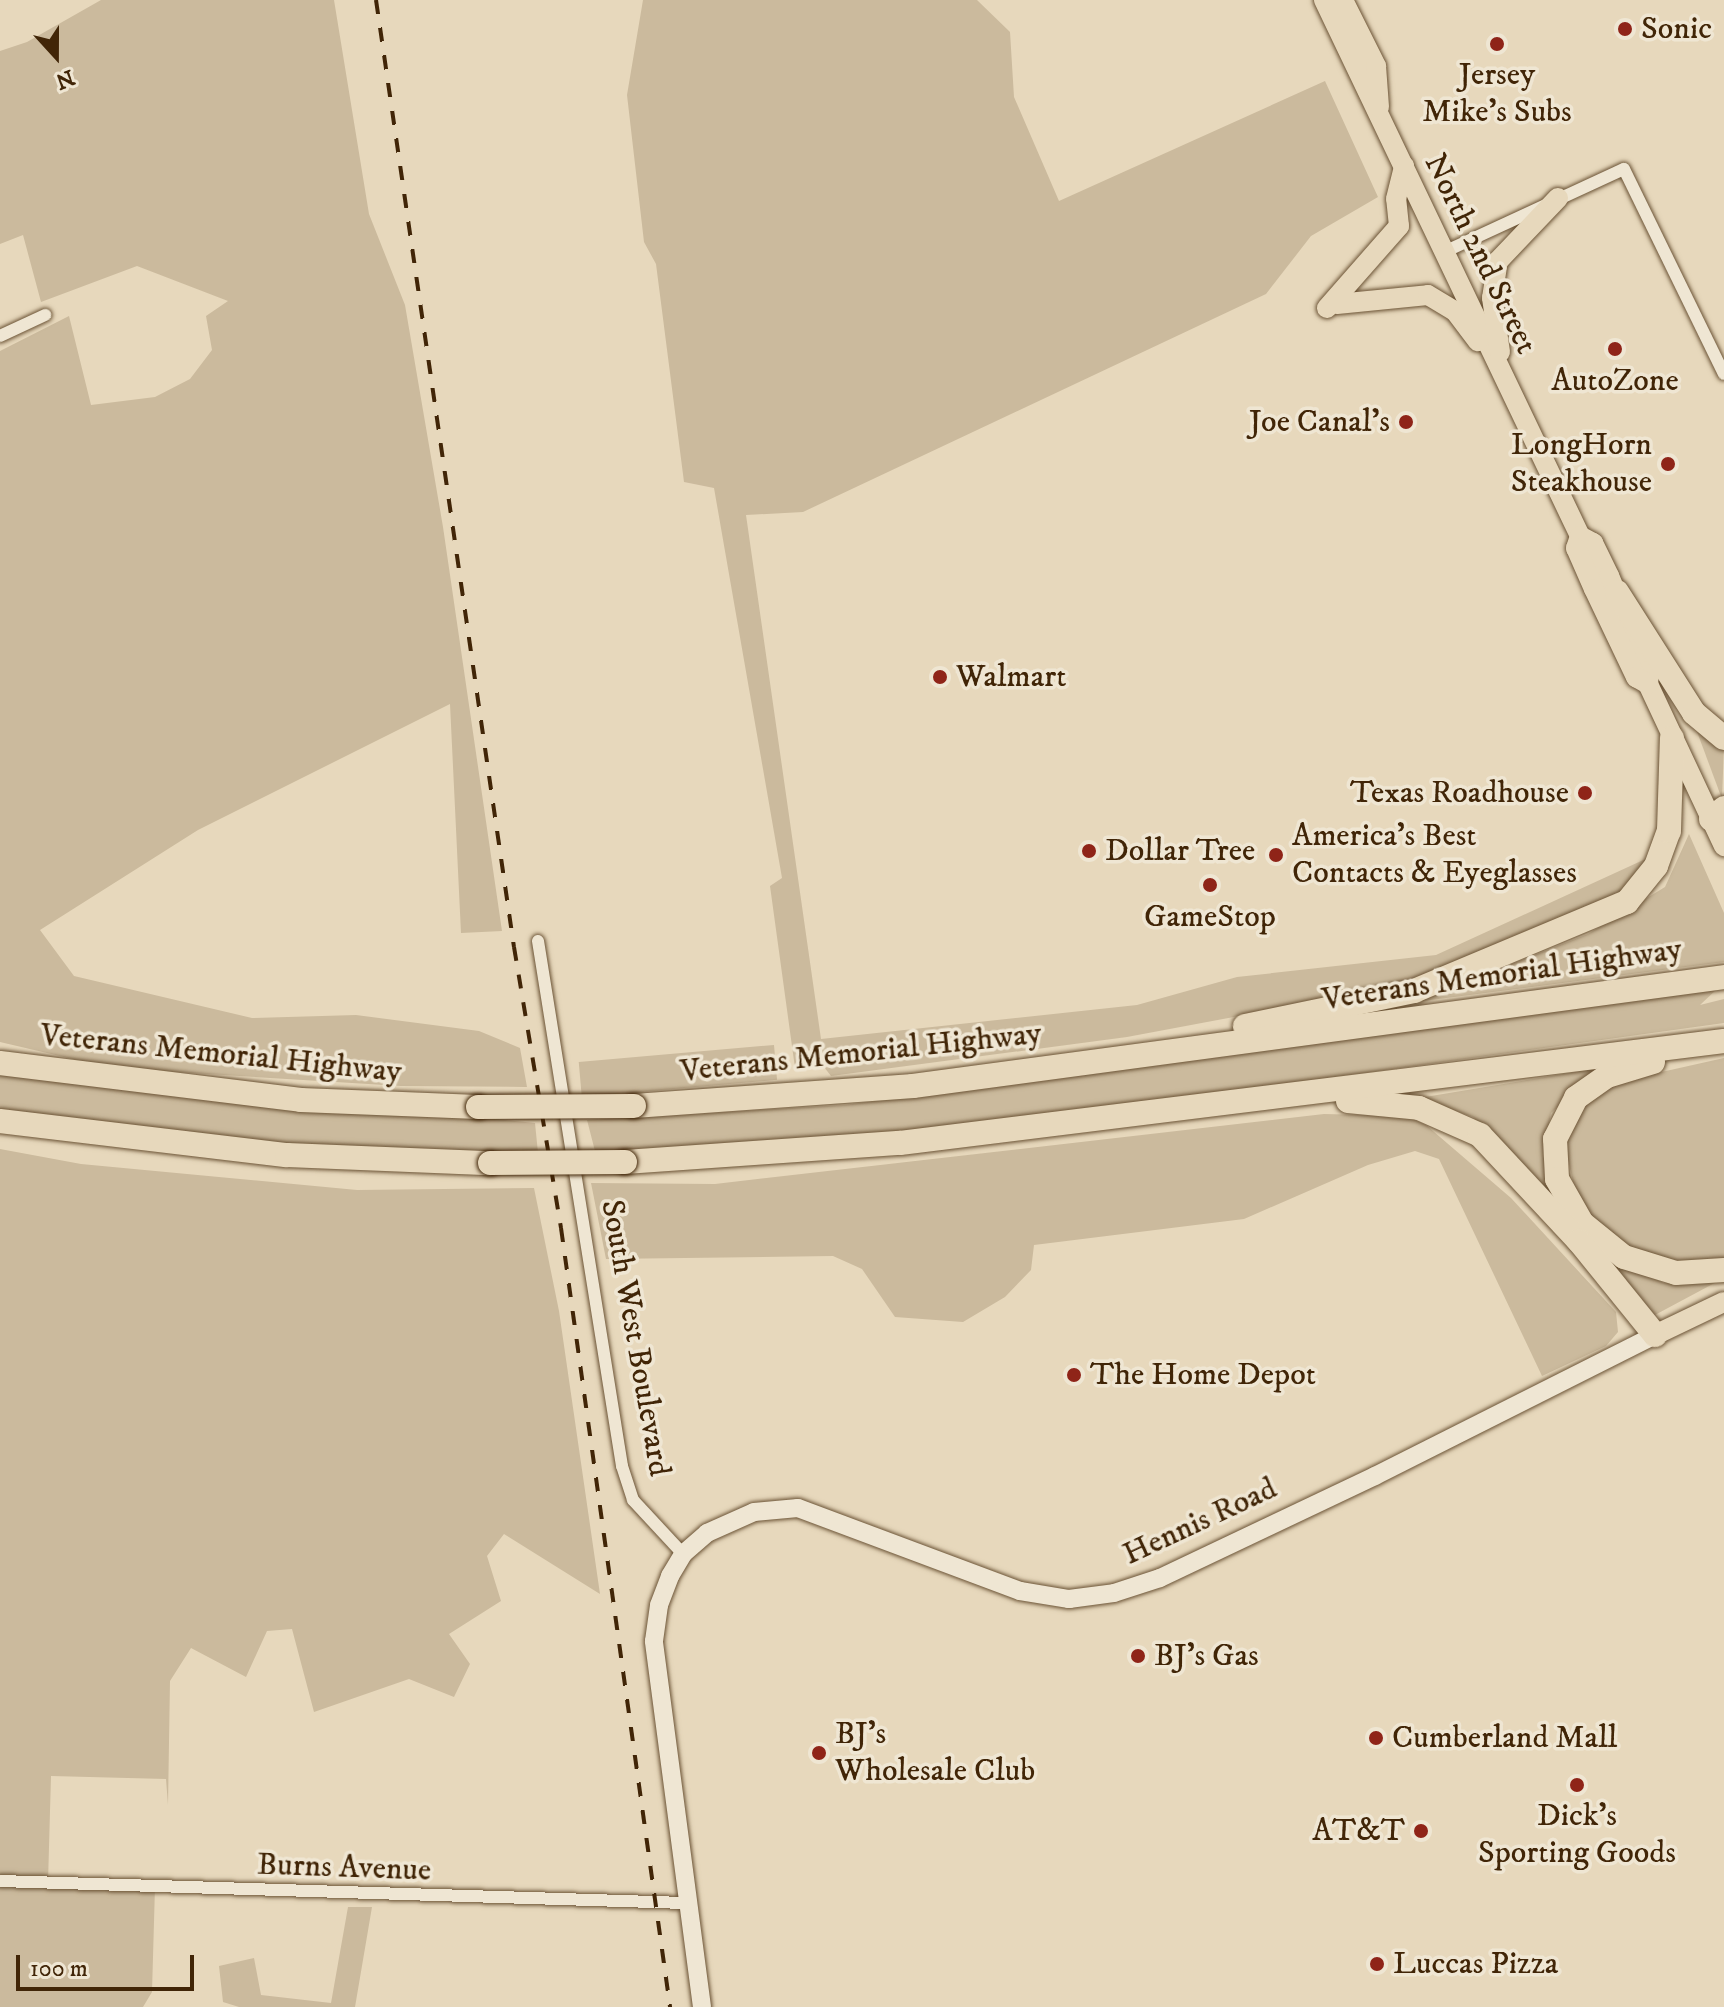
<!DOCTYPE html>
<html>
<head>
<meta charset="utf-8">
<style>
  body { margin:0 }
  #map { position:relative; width:1724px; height:2007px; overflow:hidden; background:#e7d8bc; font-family:"IM FELL DW Pica",serif }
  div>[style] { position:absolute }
  .green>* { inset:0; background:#cbba9d; transform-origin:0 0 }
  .roads { filter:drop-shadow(0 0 2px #6a5234) drop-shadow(0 0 2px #6a5234) }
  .street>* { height:12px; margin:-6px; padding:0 6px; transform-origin:6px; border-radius:6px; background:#efe6d3 }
  .secondary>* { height:18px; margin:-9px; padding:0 9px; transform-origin:9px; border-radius:9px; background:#efe6d3 }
  .primary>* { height:20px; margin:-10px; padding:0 10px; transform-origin:10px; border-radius:10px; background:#e7d8bc }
  .highway>* { height:24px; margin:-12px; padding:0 12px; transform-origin:12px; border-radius:12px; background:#e7d8bc }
  .rail>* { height:4px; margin-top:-2px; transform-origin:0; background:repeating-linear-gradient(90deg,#412507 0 14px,transparent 0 28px) }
  .bridges { filter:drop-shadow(0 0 2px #412507) drop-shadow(0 0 2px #412507) }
  .highway-bridge>* { height:24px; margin:-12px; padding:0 12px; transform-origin:12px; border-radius:12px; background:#e7d8bc }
  .dots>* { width:22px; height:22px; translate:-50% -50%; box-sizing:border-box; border:4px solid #efe6d3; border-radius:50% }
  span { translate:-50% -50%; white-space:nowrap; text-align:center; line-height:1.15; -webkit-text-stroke:7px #efe6d3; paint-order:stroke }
  .poi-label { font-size:32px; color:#412507 }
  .left { translate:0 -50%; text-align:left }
  .right { translate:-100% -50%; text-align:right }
  .street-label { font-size:32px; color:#412507 }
  .north { position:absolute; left:16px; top:16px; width:80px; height:80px; -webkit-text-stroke:6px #efe6d3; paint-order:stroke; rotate:159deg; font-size:22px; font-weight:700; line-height:32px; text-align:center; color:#412507 }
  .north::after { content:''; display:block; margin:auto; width:28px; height:36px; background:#412507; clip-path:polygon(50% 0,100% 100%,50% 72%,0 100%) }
  .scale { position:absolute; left:16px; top:1955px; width:178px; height:36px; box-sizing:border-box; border:4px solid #412507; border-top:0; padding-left:10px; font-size:24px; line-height:28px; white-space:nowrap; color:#412507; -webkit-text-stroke:6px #efe6d3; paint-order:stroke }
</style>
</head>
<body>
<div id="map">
  <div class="green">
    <i style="clip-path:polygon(101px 0,334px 0,369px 214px,405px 305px,443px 527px,502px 931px,461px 933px,450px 704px,198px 830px,40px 930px,74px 976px,252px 1018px,356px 1015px,479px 1031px,520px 1048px,527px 1087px,401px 1086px,111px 1068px,0 1042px,0 351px,69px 316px,91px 405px,155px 397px,190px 379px,212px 350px,206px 316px,228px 301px,137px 266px,41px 302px,23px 235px,0 244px,0 51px,27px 42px)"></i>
    <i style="clip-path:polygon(643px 0,977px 0,1010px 32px,1014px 97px,1059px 201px,1325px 81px,1378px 197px,1311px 236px,1266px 294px,803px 512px,746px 515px,821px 1039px,1137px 1005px,1237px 977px,1436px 955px,1652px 856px,1623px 893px,1399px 986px,1127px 1037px,831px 1076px,824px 1067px,795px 1068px,770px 886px,782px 878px,714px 488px,684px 482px,656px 264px,644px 242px,627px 95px)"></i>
    <i style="clip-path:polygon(1696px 729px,1724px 746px,1722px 799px)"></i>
    <i style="clip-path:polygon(1689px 834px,1724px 913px,1724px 962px,1415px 1002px,1588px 934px,1665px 887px)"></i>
    <i style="clip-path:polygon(1718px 988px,1700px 1005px,1724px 999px,1724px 1023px,1053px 1116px,699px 1152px,596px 1155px,587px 1120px,845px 1105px)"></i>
    <i style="left:774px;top:1045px;width:35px;height:196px;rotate:85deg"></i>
    <i style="clip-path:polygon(1724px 1058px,1724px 1261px,1660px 1266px,1622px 1251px,1594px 1222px,1574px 1186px,1565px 1146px,1574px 1112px,1608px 1084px)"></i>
    <i style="clip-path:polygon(1599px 1068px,1551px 1113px,1543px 1155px,1557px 1208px,1473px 1117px,1419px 1098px)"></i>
    <i style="clip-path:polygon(0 1070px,535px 1123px,538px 1153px,426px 1155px,55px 1124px,0 1113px)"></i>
    <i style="clip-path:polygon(1324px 1114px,1406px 1116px,1426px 1125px,1511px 1198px,1616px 1312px,1618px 1332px,1606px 1346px,1542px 1376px,1439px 1159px,1415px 1151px,1368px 1165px,1244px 1219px,1034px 1245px,1031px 1270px,1005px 1297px,963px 1322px,895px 1317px,862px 1269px,833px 1256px,606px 1259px,591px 1183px,715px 1184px)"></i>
    <i style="clip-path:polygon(0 1149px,81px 1164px,357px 1190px,534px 1188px,559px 1311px,600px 1594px,504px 1534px,487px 1556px,501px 1601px,449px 1634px,470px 1664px,454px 1697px,409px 1679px,314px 1712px,292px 1629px,267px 1631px,246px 1677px,191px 1648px,170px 1681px,168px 1805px,166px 1779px,51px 1776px,48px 1883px,155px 1887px,152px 1992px,143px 2007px,0 2007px)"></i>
    <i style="clip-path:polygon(1602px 1255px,1664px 1283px,1724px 1278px,1653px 1316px)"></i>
    <i style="clip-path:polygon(348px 1907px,372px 1907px,355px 2007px,239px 2007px,223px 2002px,219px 1966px,254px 1958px,261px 1995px,331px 2003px)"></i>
  </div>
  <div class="roads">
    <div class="street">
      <i style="left:1444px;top:252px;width:198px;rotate:-24.8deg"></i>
      <i style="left:1624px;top:169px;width:228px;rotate:64deg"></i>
      <i style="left:0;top:336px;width:50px;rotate:-25deg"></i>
      <i style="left:538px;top:941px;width:532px;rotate:80.91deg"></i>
      <i style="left:622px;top:1466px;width:36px;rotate:72deg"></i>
      <i style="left:633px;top:1500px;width:74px;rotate:47.2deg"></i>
      <i style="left:0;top:1881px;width:686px;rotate:1.84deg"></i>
    </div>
    <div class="secondary">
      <i style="left:702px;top:2007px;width:369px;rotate:-97.5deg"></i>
      <i style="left:654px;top:1641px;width:36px;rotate:-82deg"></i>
      <i style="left:659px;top:1605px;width:31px;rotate:-69deg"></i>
      <i style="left:670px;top:1576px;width:26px;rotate:-59deg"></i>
      <i style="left:683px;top:1554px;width:32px;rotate:-41deg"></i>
      <i style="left:707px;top:1533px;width:51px;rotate:-24.1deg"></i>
      <i style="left:754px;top:1512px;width:44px;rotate:-5.2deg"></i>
      <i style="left:798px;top:1508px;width:237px;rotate:20.5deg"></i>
      <i style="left:1020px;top:1591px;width:50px;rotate:9.3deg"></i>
      <i style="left:1069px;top:1599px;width:45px;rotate:-7.6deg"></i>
      <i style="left:1114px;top:1593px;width:48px;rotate:-18.1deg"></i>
      <i style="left:1160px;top:1578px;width:238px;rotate:-25.4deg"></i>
      <i style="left:1375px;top:1476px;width:313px;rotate:-26.7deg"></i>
    </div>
    <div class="primary">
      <i style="left:1324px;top:0;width:594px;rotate:64.47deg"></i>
      <i style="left:1580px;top:536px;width:15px;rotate:28deg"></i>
      <i style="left:1593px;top:543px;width:37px;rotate:64deg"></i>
      <i style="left:1609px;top:576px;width:103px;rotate:67.2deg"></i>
      <i style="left:1649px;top:671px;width:13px;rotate:94deg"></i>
      <i style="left:1648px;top:684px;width:179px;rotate:64.9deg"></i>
      <i style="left:1343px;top:0;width:74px;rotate:63.4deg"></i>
      <i style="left:1376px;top:66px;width:41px;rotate:85.8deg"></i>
      <i style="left:1337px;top:304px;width:91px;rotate:-5.6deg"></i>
      <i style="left:1428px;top:295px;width:31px;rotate:31deg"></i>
      <i style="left:1455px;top:311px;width:38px;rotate:53deg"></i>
      <i style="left:1327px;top:308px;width:109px;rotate:-48.7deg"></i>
      <i style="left:1399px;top:226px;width:27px;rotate:-96deg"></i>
      <i style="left:1396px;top:199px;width:34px;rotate:-76deg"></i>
      <i style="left:1500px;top:352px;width:55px;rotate:-98.4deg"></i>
      <i style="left:1492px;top:298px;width:37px;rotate:-81deg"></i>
      <i style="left:1498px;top:261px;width:87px;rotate:-46.4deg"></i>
      <i style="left:1580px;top:536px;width:13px;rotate:108deg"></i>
      <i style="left:1576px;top:548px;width:45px;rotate:66.3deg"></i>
      <i style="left:1594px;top:589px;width:98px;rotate:64.5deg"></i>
      <i style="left:1636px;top:677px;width:14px;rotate:30deg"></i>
      <i style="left:1655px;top:1335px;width:76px;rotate:-25.6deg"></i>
    </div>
    <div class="highway">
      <i style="left:1617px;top:592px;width:143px;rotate:57.5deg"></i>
      <i style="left:1694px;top:713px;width:39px;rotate:40deg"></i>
      <i style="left:1711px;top:819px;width:17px;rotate:-40deg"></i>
      <i style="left:1245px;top:1026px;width:173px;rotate:-11.7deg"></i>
      <i style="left:1414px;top:991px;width:231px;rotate:-22.7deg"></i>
      <i style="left:1627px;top:902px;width:46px;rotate:-51.1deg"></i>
      <i style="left:1656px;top:866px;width:37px;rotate:-70deg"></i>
      <i style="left:1669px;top:831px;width:93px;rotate:-88.2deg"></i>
      <i style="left:1653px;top:1062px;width:48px;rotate:163.1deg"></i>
      <i style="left:1607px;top:1076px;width:38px;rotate:145deg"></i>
      <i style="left:1576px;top:1098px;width:46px;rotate:117.1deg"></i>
      <i style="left:1555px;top:1139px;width:40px;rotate:87.1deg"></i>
      <i style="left:1557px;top:1179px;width:51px;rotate:60.4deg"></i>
      <i style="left:1582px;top:1223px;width:54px;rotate:39deg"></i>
      <i style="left:1624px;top:1257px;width:54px;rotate:17.1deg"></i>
      <i style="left:1676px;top:1273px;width:48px;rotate:-3.6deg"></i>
      <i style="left:0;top:1063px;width:303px;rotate:7deg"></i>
      <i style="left:301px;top:1100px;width:177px;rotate:2.3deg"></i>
      <i style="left:1348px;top:1101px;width:71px;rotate:5.6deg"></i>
      <i style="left:1419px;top:1108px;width:67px;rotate:23.9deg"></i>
      <i style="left:1480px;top:1135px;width:145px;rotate:47deg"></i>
      <i style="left:1579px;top:1241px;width:121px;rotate:51deg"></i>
      <i style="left:634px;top:1106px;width:280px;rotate:-4.1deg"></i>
      <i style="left:913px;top:1086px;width:818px;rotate:-7.65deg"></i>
      <i style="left:0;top:1121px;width:289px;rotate:6.8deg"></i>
      <i style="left:287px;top:1155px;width:203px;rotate:2.3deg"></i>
      <i style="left:625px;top:1162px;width:276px;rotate:-4deg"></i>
      <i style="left:900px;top:1143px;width:830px;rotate:-7.06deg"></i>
    </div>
  </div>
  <div class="rail">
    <i style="left:376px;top:0;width:957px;rotate:81.71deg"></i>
    <i style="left:514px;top:947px;width:285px;rotate:80.5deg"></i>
    <i style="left:561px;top:1228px;width:787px;rotate:82.03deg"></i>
  </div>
  <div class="bridges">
    <div class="highway-bridge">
      <i style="left:478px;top:1107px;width:156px;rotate:-0.4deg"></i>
      <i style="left:490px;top:1163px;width:135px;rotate:-0.4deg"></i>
    </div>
  </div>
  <div class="dots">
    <i style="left:1625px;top:29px;background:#8f2418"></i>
    <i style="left:1497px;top:44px;background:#8f2418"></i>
    <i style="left:1615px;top:349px;background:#8f2418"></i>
    <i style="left:1406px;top:422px;background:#8f2418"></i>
    <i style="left:1668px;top:464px;background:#8f2418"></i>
    <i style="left:940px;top:677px;background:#8f2418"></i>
    <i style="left:1585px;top:793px;background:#8f2418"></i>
    <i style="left:1089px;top:851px;background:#8f2418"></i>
    <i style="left:1276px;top:855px;background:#8f2418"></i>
    <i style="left:1210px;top:885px;background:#8f2418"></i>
    <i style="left:1074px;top:1375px;background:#8f2418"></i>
    <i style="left:1138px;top:1656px;background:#8f2418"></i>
    <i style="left:1376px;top:1738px;background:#8f2418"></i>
    <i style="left:819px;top:1753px;background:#8f2418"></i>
    <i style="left:1577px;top:1785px;background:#8f2418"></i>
    <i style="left:1421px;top:1831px;background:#8f2418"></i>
    <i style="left:1377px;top:1964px;background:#8f2418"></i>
  </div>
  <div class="poi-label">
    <span class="left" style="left:1641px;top:29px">Sonic</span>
    <span style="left:1497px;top:94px">Jersey<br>Mike's Subs</span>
    <span style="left:1615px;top:381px">AutoZone</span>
    <span class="right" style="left:1390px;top:422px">Joe Canal's</span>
    <span class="right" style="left:1652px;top:464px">LongHorn<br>Steakhouse</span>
    <span class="left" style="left:956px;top:677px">Walmart</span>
    <span class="right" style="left:1569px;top:793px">Texas Roadhouse</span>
    <span class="left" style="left:1292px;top:855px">America's Best<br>Contacts &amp; Eyeglasses</span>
    <span class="left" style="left:1105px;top:851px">Dollar Tree</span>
    <span style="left:1210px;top:917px">GameStop</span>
    <span class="left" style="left:1090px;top:1375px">The Home Depot</span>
    <span class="left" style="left:1154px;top:1656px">BJ's Gas</span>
    <span class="left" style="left:835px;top:1753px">BJ's<br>Wholesale Club</span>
    <span class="left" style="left:1392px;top:1738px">Cumberland Mall</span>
    <span style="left:1577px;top:1835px">Dick's<br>Sporting Goods</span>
    <span class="right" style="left:1405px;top:1831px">AT&amp;T</span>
    <span class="left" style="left:1393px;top:1964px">Luccas Pizza</span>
  </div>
  <div class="street-label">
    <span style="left:1480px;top:254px;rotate:64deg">North 2nd Street</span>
    <span style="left:1502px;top:975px;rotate:-8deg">Veterans Memorial Highway</span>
    <span style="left:861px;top:1053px;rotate:-6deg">Veterans Memorial Highway</span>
    <span style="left:221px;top:1054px;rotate:6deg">Veterans Memorial Highway</span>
    <span style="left:635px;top:1338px;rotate:80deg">South West Boulevard</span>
    <span style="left:1200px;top:1522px;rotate:-25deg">Hennis Road</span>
    <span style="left:344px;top:1868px;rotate:2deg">Burns Avenue</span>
  </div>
  <div class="north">N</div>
  <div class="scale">100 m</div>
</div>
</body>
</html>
